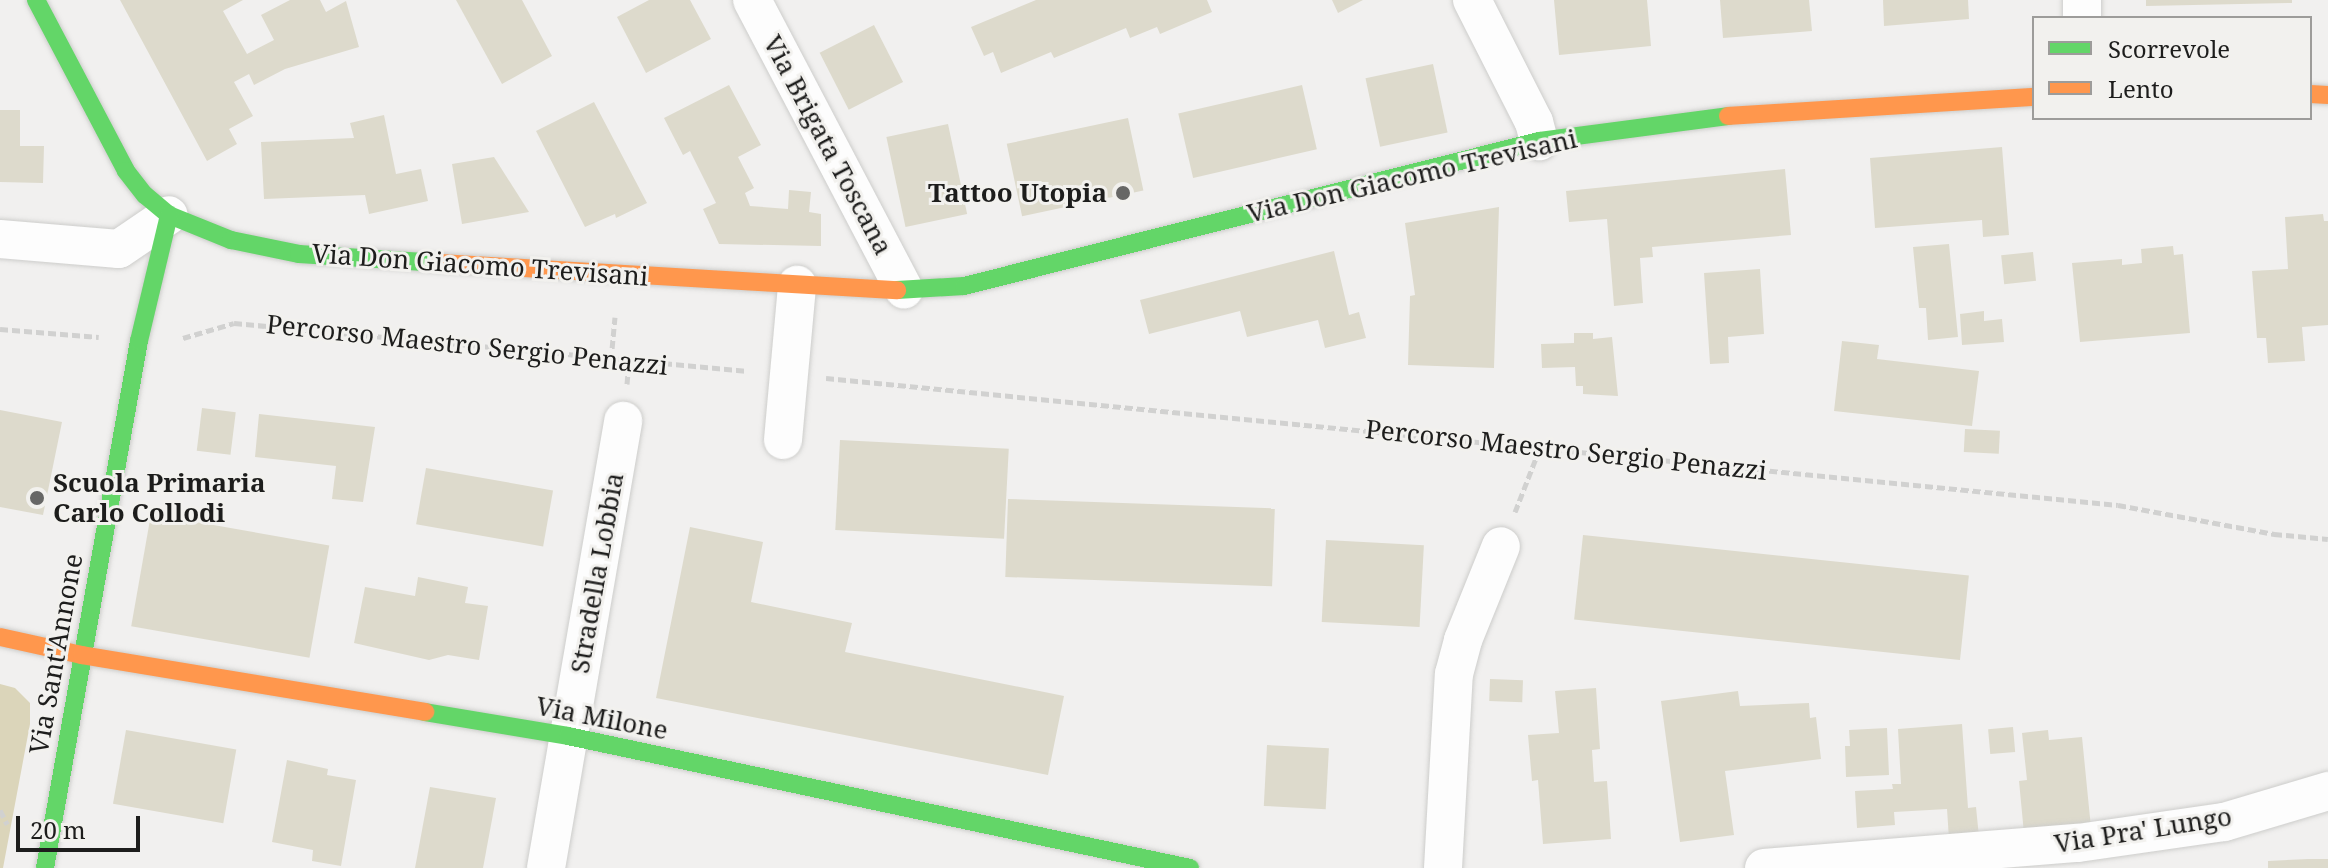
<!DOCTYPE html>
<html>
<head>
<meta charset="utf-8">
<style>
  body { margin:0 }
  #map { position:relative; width:2328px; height:868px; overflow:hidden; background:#f1f0ef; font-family:"Noto Serif",serif }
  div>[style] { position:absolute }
  .green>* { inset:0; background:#dbd5ba }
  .building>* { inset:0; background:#dddacc; transform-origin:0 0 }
  .path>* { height:5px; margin-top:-2.5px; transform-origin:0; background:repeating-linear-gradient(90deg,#d1d1d0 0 8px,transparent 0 12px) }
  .roads { filter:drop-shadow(0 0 2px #cdcdcb) drop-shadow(0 0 2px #cdcdcb) }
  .street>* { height:38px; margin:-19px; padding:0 19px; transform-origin:19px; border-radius:19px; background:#fdfdfd }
  .fast>* { height:18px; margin:-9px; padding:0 9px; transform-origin:9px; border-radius:9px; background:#63d668 }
  .slow>* { height:18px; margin:-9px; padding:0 9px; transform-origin:9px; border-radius:9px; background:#ff974d }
  .dots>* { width:22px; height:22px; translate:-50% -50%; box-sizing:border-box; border:4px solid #f2f1ee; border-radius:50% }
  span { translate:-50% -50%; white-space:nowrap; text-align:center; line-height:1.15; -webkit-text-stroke:6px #f2f1ee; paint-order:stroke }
  .street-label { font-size:26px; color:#1d1d1c }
  .poi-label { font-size:26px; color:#1d1d1c; font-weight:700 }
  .right { translate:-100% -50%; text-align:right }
  .left { translate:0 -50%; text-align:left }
  .legend { position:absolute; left:2032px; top:16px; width:280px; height:104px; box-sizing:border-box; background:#f2f1ee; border:2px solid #9d9c9a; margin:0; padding:10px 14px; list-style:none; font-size:24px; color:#1d1d1c }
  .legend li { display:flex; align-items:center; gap:16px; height:40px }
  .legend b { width:40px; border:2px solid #9d9c9a }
  .scale { position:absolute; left:16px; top:816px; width:124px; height:36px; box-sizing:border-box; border:4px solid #1d1d1c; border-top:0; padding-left:10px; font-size:24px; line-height:28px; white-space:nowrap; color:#1d1d1c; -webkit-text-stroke:6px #f2f1ee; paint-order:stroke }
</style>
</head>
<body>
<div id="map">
  <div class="green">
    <i style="clip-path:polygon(0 684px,15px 688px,30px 703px,30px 724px,3px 868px,0 868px)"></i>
  </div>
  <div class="building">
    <i style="clip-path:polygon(120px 0,243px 0,223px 11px,247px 54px,274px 40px,261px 15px,290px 0,320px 0,326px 12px,346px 1px,359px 47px,285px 69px,254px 85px,249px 74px,234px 82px,253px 116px,229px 129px,237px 144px,207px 161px)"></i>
    <i style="clip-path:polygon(456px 0,522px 0,552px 56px,502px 84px)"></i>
    <i style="clip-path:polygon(649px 0,690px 0,711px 39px,646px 73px,617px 17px)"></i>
    <i style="clip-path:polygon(1036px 0,1207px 0,1212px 12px,1160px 34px,1157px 27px,1130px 38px,1126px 28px,1054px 58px,1051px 52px,1001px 73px,993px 52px,984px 56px,971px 27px)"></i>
    <i style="clip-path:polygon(1332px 0,1363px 0,1338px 13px)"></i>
    <i style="clip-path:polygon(1554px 0,1647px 0,1651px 46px,1559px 55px)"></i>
    <i style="clip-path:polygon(1720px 0,1809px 0,1812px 31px,1723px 38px)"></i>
    <i style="clip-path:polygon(1883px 0,1968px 0,1969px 19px,1884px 26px)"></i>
    <i style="clip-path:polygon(2146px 0,2292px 0,2292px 3px,2146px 6px)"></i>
    <i style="left:874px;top:25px;width:64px;height:61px;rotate:63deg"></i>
    <i style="left:1433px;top:64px;width:70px;height:69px;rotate:78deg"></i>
    <i style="clip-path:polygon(729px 85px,761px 145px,738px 157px,754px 188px,745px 193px,750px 206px,788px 209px,789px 190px,811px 192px,809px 212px,821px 214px,821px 246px,719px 244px,703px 209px,716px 203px,690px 151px,683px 155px,664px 118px)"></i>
    <i style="left:1302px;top:85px;width:66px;height:127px;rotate:77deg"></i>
    <i style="clip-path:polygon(594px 102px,647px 203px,616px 218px,615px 214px,585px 227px,536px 131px)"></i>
    <i style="clip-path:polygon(0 110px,20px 110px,20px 146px,44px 146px,43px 183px,0 182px)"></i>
    <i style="clip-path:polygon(384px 115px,396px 174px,421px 169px,428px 201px,369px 214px,365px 195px,264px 199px,261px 142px,354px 138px,350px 123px)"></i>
    <i style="left:1128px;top:118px;width:74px;height:124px;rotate:78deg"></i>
    <i style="left:948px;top:124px;width:92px;height:63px;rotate:78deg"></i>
    <i style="clip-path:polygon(2002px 147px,2009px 235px,1983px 237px,1982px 220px,1875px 228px,1870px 158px)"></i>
    <i style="clip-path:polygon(494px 157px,529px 212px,462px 224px,452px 164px)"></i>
    <i style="clip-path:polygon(1785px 169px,1791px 235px,1652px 247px,1653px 257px,1640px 258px,1643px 303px,1614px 306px,1607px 219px,1569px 222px,1566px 191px)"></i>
    <i style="clip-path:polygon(1499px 207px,1494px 368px,1408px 365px,1410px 296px,1415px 295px,1405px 223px)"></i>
    <i style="clip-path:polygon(2323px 214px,2324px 221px,2328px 221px,2328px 325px,2302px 327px,2305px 361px,2268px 363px,2266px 338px,2257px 338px,2252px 271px,2288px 269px,2285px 217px)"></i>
    <i style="clip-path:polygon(1949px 244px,1958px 337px,1928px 340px,1926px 308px,1919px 308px,1913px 247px)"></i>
    <i style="clip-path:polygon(2173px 246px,2174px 255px,2183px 254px,2190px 333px,2080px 342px,2072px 263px,2122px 259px,2122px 265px,2142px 263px,2141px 249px)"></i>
    <i style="clip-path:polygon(1334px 251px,1349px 315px,1359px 312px,1366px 338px,1325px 348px,1318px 320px,1247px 337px,1240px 311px,1149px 334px,1140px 300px)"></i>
    <i style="left:2033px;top:252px;width:29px;height:32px;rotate:84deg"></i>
    <i style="clip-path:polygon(1760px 269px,1764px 334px,1728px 337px,1729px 363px,1710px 364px,1704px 273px)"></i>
    <i style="clip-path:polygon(1984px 311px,1984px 321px,2002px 319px,2004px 342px,1962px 345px,1960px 314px)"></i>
    <i style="clip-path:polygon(1574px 333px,1593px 333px,1593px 339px,1612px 337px,1618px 396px,1583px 394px,1583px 386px,1576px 386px,1575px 367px,1542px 368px,1541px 344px,1574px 343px)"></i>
    <i style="clip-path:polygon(1842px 341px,1879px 345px,1877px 359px,1979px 371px,1972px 426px,1834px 411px)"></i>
    <i style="left:202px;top:408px;width:34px;height:43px;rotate:7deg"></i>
    <i style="clip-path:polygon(0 410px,62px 422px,43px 515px,0 507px)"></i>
    <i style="clip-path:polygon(259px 414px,375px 427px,363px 502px,332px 499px,336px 466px,255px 457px)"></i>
    <i style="left:1965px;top:429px;width:35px;height:23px;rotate:3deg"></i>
    <i style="left:840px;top:440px;width:169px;height:90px;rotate:3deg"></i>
    <i style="left:426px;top:468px;width:129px;height:57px;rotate:10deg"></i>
    <i style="left:1008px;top:499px;width:267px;height:78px;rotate:2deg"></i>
    <i style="left:151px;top:514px;width:181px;height:114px;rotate:10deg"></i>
    <i style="clip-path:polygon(690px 527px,763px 542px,751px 602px,852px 623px,845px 652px,1064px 696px,1048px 775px,656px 698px)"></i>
    <i style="left:1583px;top:535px;width:388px;height:85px;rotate:6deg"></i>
    <i style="left:1326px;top:540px;width:98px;height:82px;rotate:3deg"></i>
    <i style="clip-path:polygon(418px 577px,468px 587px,465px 603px,488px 606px,479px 660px,448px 655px,429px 660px,354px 643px,365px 587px,415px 596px)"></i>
    <i style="left:1490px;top:679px;width:33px;height:22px;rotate:2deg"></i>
    <i style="clip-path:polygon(1596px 688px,1600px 749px,1592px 750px,1594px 782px,1607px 781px,1611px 839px,1543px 844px,1538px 780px,1532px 781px,1528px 735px,1559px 733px,1555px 691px)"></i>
    <i style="clip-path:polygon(1738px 691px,1740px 706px,1809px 703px,1810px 718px,1816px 717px,1821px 759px,1725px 771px,1734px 835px,1680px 842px,1661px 701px)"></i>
    <i style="clip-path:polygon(1962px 724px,1968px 808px,1976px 807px,1979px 837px,1949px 839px,1947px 809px,1894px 812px,1895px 825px,1857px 828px,1855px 791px,1893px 789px,1892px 784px,1901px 784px,1898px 729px)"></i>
    <i style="left:2013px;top:727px;width:25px;height:25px;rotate:85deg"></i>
    <i style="clip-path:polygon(1887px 728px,1889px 775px,1846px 777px,1845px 746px,1850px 746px,1849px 730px)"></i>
    <i style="left:126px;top:730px;width:112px;height:75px;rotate:10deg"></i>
    <i style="clip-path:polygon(2048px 730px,2049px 740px,2082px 737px,2092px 838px,2025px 844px,2019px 781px,2027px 780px,2022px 733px)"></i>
    <i style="left:1267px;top:745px;width:62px;height:61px;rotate:3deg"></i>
    <i style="clip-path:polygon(287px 760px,328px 769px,327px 775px,356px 780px,341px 866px,312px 861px,313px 850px,272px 842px)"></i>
    <i style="clip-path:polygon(430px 787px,496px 798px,483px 868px,415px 868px)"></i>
    <i style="clip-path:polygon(2308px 859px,2328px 859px,2328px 868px,2268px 868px,2268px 861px)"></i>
  </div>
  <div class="path">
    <i style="left:0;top:329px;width:99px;rotate:4.6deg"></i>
    <i style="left:183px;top:338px;width:53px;rotate:-16.4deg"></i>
    <i style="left:234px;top:323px;width:516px;rotate:5.34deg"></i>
    <i style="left:611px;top:360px;width:43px;rotate:-84.7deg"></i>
    <i style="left:826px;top:378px;width:1298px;rotate:5.61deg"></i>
    <i style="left:2118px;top:505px;width:159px;rotate:10.5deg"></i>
    <i style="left:2274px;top:534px;width:54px;rotate:5.3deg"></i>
    <i style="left:627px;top:384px;width:22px;rotate:-85deg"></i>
    <i style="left:1515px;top:512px;width:69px;rotate:-68.7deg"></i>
    <i style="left:0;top:810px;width:16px;rotate:63deg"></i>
  </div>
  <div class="roads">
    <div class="street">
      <i style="left:752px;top:0;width:327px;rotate:62.3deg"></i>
      <i style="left:1472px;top:0;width:137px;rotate:63.1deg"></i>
      <i style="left:1534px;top:122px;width:20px;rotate:75deg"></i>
      <i style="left:2082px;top:0;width:18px;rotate:90deg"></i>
      <i style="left:0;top:239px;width:119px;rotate:4.8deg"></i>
      <i style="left:119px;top:249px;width:60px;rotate:-34.2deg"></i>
      <i style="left:783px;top:440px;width:156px;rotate:-84.8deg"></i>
      <i style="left:546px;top:868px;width:454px;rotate:-80.2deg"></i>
      <i style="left:1443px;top:868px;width:194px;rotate:-86.8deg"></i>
      <i style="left:1454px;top:674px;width:35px;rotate:-75deg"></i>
      <i style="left:1463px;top:640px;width:101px;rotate:-68deg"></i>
      <i style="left:1764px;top:868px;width:315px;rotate:-4.6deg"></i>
      <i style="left:2078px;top:843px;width:148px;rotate:-8.2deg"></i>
      <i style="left:2224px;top:822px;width:109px;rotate:-16.6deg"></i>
    </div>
    <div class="fast">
      <i style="left:36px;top:0;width:193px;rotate:62.2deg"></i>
      <i style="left:126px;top:171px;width:31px;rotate:52deg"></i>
      <i style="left:145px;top:195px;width:31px;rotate:40deg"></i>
      <i style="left:169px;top:215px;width:67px;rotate:22deg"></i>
      <i style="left:231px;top:240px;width:69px;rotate:11.6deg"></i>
      <i style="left:299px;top:254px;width:141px;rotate:3.7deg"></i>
      <i style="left:897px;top:290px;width:67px;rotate:-3.4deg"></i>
      <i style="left:964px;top:286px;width:593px;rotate:-14.15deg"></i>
      <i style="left:1539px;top:141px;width:191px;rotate:-7.5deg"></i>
      <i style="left:425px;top:712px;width:145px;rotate:9.5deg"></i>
      <i style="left:568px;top:736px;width:636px;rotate:11.98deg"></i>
      <i style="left:45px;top:868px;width:535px;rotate:-79.89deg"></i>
      <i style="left:139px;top:341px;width:130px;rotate:-76.6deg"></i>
    </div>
    <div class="slow">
      <i style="left:2310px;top:94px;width:18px;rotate:3deg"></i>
      <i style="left:1728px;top:116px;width:307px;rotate:-3.6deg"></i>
      <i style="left:440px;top:263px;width:458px;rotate:3.4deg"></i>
      <i style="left:0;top:637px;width:84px;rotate:12.4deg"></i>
      <i style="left:82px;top:655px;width:348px;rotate:9.4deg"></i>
    </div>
  </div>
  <div class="dots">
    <i style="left:1123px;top:193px;background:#676766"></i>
    <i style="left:37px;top:498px;background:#676766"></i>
  </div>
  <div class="street-label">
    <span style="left:828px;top:145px;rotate:62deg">Via Brigata Toscana</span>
    <span style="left:1412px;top:176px;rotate:-13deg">Via Don Giacomo Trevisani</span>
    <span style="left:480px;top:265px;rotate:4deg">Via Don Giacomo Trevisani</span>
    <span style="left:467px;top:345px;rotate:6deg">Percorso Maestro Sergio Penazzi</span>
    <span style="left:1566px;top:450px;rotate:6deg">Percorso Maestro Sergio Penazzi</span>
    <span style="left:597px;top:573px;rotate:-80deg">Stradella Lobbia</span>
    <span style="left:56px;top:654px;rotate:-80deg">Via Sant'Annone</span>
    <span style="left:602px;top:718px;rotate:11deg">Via Milone</span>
    <span style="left:2143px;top:830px;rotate:-9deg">Via Pra' Lungo</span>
  </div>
  <div class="poi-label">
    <span class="right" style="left:1107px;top:193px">Tattoo Utopia</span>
    <span class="left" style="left:53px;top:498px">Scuola Primaria<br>Carlo Collodi</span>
  </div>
  <ul class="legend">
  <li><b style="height:10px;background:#63d668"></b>Scorrevole</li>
  <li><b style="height:10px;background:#ff974d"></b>Lento</li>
  </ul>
  <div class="scale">20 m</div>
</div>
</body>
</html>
